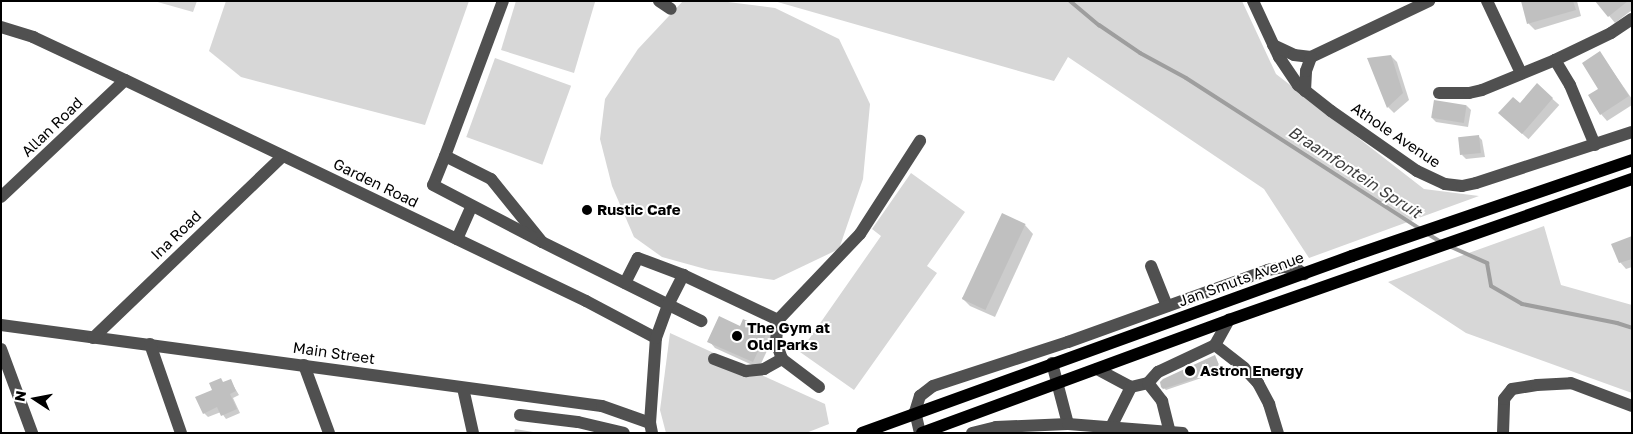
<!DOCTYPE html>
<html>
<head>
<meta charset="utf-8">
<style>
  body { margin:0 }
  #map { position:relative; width:1633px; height:434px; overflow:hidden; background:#fff; font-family:"Golos Text",sans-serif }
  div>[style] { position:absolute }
  .green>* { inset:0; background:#d7d7d7; transform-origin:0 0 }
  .shadow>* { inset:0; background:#0003; transform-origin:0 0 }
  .stream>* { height:4px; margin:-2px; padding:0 2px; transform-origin:2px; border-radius:2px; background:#9e9e9e }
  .building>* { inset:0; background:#c0c0c0; transform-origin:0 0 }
  .minor>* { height:12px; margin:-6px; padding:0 6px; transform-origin:6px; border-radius:6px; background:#505050 }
  .major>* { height:12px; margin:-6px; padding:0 6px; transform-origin:6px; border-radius:6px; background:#000 }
  .dots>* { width:14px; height:14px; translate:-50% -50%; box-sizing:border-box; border:2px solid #fff; border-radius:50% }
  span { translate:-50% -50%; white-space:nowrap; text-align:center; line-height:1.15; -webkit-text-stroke:4px #fff; paint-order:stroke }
  .street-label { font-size:15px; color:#000 }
  .poi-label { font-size:15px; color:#000; font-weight:700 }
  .left { translate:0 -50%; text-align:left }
  .water-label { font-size:16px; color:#3f3f3f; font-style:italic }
  .frame { position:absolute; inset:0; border:2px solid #000; pointer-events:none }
  .north { position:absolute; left:10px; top:374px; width:50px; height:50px; -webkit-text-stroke:4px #fff; paint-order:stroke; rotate:281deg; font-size:14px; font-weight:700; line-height:20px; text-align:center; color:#000 }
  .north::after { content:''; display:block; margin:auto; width:18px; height:22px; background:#000; clip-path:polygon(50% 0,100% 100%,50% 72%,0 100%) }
</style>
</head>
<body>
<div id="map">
  <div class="green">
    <i style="clip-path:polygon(154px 1px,197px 1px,193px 12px)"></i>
    <i style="clip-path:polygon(226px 1px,469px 1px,425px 125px,241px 77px,209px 51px)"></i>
    <i style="clip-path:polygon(516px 1px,595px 2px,574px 73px,501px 50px)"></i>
    <i style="clip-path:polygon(683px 1px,720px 1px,775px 8px,839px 39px,870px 104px,863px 179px,839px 249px,774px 280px,709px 270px,662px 257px,634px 237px,612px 186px,600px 139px,605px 99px,638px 49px)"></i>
    <i style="clip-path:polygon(774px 1px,1242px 1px,1276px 74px,1424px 189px,1479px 196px,1309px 258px,1264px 189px,1068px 57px,1054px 81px)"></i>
    <i style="left:495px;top:58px;width:81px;height:84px;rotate:20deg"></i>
    <i style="clip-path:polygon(911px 173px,965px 212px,927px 266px,937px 273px,854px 390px,800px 352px,881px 236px,872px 229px)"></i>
    <i style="clip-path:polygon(1544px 226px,1561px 285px,1632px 305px,1632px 393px,1466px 333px,1388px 282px)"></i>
    <i style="clip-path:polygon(670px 333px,825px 404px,829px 424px,806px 433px,666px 433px,660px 410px)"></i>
  </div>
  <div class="shadow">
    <i style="clip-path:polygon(1522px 1px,1577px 1px,1581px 16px,1535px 30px,1529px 24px)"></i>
    <i style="clip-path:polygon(1597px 1px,1632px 1px,1632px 10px,1615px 23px)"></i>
    <i style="clip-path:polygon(1600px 53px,1632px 99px,1632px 105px,1607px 121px,1601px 114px)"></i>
    <i style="clip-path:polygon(1391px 56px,1397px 62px,1409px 100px,1394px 113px,1388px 107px)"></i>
    <i style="left:1537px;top:85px;width:30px;height:46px;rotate:42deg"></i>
    <i style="clip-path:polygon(1467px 106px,1471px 110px,1468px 127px,1436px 122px,1432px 118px)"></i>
    <i style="clip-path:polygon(1478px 136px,1482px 140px,1485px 157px,1466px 159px,1462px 155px)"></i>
    <i style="clip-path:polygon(1025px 225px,1033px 234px,995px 317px,970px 306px,962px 298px)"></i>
    <i style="clip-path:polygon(1632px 238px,1632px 267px,1626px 269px,1620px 262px)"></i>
    <i style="clip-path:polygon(740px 328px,767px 332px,773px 338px,759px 368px,715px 348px,709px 341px)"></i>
    <i style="clip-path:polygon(1215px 357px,1222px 371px,1166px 390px,1164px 388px)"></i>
    <i style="clip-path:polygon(230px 380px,239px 395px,233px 398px,240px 413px,226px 419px,221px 412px,208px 417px,204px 413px,213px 390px)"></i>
    <i style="clip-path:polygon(515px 429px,539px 433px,514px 433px)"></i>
  </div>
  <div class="stream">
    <i style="left:1070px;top:1px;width:38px;rotate:40deg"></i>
    <i style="left:1099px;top:25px;width:50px;rotate:34.3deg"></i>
    <i style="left:1140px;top:53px;width:52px;rotate:28.5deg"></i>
    <i style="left:1186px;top:78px;width:278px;rotate:32.8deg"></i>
    <i style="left:1428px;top:234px;width:15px;rotate:32deg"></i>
    <i style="left:1449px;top:246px;width:42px;rotate:24.1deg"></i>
    <i style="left:1487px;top:263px;width:23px;rotate:80deg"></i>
    <i style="left:1491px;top:286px;width:36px;rotate:30deg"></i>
    <i style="left:1522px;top:304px;width:97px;rotate:11.3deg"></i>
    <i style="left:1617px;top:323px;width:16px;rotate:18deg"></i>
  </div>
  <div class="building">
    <i style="clip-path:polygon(1521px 1px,1573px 1px,1576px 10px,1527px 24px)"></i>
    <i style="clip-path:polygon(1595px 1px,1628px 1px,1608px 17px)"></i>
    <i style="clip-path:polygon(1600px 51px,1629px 96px,1600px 115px,1588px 95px,1598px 89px,1582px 63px)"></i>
    <i style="clip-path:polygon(1391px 55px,1403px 93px,1387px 108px,1367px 58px)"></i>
    <i style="clip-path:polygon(1537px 83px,1553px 98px,1522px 134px,1498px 113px,1513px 97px,1520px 103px)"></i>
    <i style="left:1434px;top:100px;width:33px;height:18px;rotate:9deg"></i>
    <i style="left:1479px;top:135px;width:18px;height:21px;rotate:84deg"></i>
    <i style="left:1002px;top:213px;width:26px;height:95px;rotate:25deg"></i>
    <i style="clip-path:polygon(1632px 236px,1632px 259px,1619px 263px,1611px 244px)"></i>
    <i style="clip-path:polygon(719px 316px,740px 326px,743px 319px,768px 330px,753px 362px,707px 342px)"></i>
    <i style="clip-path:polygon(1215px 355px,1221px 370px,1163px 389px,1161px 387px,1160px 382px,1163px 379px)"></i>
    <i style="clip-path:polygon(221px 378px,223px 382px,231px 379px,236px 391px,230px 394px,237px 409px,221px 416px,217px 407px,203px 414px,195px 397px,212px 390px,209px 383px)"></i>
  </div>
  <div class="minor">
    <i style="left:659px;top:1px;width:14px;rotate:34deg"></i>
    <i style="left:1253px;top:1px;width:62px;rotate:65.1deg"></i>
    <i style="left:1279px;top:57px;width:34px;rotate:56deg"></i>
    <i style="left:1298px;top:85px;width:42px;rotate:38.2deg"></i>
    <i style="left:1331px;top:111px;width:105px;rotate:34.9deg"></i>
    <i style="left:1417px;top:171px;width:31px;rotate:25deg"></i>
    <i style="left:1445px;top:184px;width:17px;rotate:7deg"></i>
    <i style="left:1462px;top:186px;width:14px;rotate:-12deg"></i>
    <i style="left:1476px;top:183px;width:164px;rotate:-18.1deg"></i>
    <i style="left:1487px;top:1px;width:80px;rotate:64.7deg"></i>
    <i style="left:1px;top:27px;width:34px;rotate:17deg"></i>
    <i style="left:33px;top:37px;width:102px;rotate:25.1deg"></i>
    <i style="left:125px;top:80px;width:511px;rotate:25.61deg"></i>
    <i style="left:586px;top:301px;width:79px;rotate:27.9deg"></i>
    <i style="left:1273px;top:45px;width:23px;rotate:25deg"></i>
    <i style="left:1294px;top:55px;width:17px;rotate:7deg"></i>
    <i style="left:1311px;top:57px;width:131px;rotate:-25.4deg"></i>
    <i style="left:1555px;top:60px;width:29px;rotate:59deg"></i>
    <i style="left:1570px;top:85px;width:65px;rotate:67.4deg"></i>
    <i style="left:1305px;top:91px;width:20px;rotate:-87deg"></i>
    <i style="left:1306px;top:71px;width:15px;rotate:-70deg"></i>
    <i style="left:1439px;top:93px;width:30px"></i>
    <i style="left:1469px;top:93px;width:13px;rotate:-13deg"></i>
    <i style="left:1482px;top:90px;width:79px;rotate:-22.3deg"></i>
    <i style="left:1555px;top:60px;width:62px;rotate:-25.7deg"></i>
    <i style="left:1611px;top:33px;width:25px;rotate:-34deg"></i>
    <i style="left:445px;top:156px;width:165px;rotate:-69.5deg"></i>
    <i style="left:1px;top:197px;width:170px;rotate:-43.3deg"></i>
    <i style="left:457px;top:239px;width:36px;rotate:-66deg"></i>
    <i style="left:542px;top:242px;width:81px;rotate:-129deg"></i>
    <i style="left:491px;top:179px;width:51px;rotate:-153.4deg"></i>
    <i style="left:445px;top:156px;width:31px;rotate:112deg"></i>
    <i style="left:433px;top:185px;width:123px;rotate:27.6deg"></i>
    <i style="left:542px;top:242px;width:178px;rotate:26.4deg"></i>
    <i style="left:1151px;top:266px;width:43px;rotate:68.2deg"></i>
    <i style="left:625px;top:283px;width:28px;rotate:-63deg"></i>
    <i style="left:638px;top:258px;width:48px;rotate:20.7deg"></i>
    <i style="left:683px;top:275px;width:105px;rotate:25.3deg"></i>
    <i style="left:1px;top:325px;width:606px;rotate:7.68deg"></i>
    <i style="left:602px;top:406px;width:51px;rotate:19.5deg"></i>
    <i style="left:93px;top:338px;width:263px;rotate:-43.8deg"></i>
    <i style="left:150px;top:344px;width:94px;rotate:70.8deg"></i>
    <i style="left:1215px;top:345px;width:37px;rotate:38deg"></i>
    <i style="left:1244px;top:368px;width:21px;rotate:47deg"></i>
    <i style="left:1258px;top:383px;width:24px;rotate:62deg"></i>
    <i style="left:1269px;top:404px;width:30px;rotate:73deg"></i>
    <i style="left:1px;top:349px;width:90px;rotate:69.7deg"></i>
    <i style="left:714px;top:359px;width:34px;rotate:21deg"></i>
    <i style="left:746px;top:371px;width:18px;rotate:-6deg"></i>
    <i style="left:764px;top:369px;width:21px;rotate:-29deg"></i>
    <i style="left:1052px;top:363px;width:63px;rotate:75.3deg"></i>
    <i style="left:304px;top:365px;width:72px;rotate:69.8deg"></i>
    <i style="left:1097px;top:369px;width:38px;rotate:28deg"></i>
    <i style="left:1131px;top:387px;width:17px;rotate:-13deg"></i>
    <i style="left:1148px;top:383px;width:15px;rotate:-48deg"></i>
    <i style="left:1158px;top:372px;width:63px;rotate:-25.3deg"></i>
    <i style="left:1215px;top:345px;width:29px;rotate:-61deg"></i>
    <i style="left:1148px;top:383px;width:23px;rotate:52deg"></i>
    <i style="left:1162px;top:401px;width:32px;rotate:76deg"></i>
    <i style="left:819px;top:387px;width:46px;rotate:-142.9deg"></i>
    <i style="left:782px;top:359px;width:18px;rotate:-109deg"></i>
    <i style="left:776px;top:342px;width:22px;rotate:-85deg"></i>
    <i style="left:778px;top:320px;width:119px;rotate:-46.4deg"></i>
    <i style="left:860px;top:234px;width:111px;rotate:-57.2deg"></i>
    <i style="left:463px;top:388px;width:46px;rotate:77.5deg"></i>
    <i style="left:520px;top:415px;width:58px;rotate:6.9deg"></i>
    <i style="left:578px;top:422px;width:47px;rotate:13.4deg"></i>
    <i style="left:1111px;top:427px;width:45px;rotate:-63.4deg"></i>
    <i style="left:652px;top:433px;width:10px;rotate:-101deg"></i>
    <i style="left:650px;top:423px;width:85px;rotate:-86deg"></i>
    <i style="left:656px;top:338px;width:35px;rotate:-70deg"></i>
    <i style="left:668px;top:305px;width:34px;rotate:-63deg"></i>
    <i style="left:920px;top:433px;width:22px;rotate:-103deg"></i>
    <i style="left:915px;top:412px;width:17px;rotate:-73deg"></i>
    <i style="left:920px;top:396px;width:16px;rotate:-38deg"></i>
    <i style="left:933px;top:386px;width:142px;rotate:-18.1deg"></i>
    <i style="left:1068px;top:342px;width:213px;rotate:-19.8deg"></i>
    <i style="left:1268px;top:270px;width:16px;rotate:-11deg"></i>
    <i style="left:1284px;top:267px;width:13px;rotate:9deg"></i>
    <i style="left:1297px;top:269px;width:9px;rotate:36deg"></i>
    <i style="left:972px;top:433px;width:25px;rotate:-14deg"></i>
    <i style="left:996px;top:427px;width:72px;rotate:-2.4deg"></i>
    <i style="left:1068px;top:424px;width:115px;rotate:4.5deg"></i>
    <i style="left:1503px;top:433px;width:34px;rotate:-88deg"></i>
    <i style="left:1504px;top:399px;width:13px;rotate:-51deg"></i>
    <i style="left:1512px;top:389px;width:25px;rotate:-9deg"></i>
    <i style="left:1537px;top:385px;width:34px;rotate:-3deg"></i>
    <i style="left:1571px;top:383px;width:65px;rotate:20.7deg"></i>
  </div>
  <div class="major">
    <i style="left:862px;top:433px;width:521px;rotate:-19.86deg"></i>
    <i style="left:1352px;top:256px;width:296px;rotate:-18.9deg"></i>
    <i style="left:922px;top:433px;width:327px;rotate:-20.2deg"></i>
    <i style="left:1229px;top:320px;width:427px;rotate:-19.3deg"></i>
  </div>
  <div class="dots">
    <i style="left:587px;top:210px;background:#000"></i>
    <i style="left:737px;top:336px;background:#000"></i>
    <i style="left:1190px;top:371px;background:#000"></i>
  </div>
  <div class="street-label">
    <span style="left:52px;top:127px;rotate:-44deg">Allan Road</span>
    <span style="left:1396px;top:135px;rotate:34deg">Athole Avenue</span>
    <span style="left:376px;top:183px;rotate:26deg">Garden Road</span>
    <span style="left:176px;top:235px;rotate:-44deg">Ina Road</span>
    <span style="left:1241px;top:279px;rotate:-20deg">Jan Smuts Avenue</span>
    <span style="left:334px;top:353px;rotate:8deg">Main Street</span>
  </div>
  <div class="poi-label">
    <span class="left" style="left:597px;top:210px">Rustic Cafe</span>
    <span class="left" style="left:747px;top:336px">The Gym at<br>Old Parks</span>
    <span class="left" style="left:1200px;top:371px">Astron Energy</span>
  </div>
  <div class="water-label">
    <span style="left:1355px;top:172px;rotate:33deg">Braamfontein Spruit</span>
  </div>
  <div class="frame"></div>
  <div class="north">N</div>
</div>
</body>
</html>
